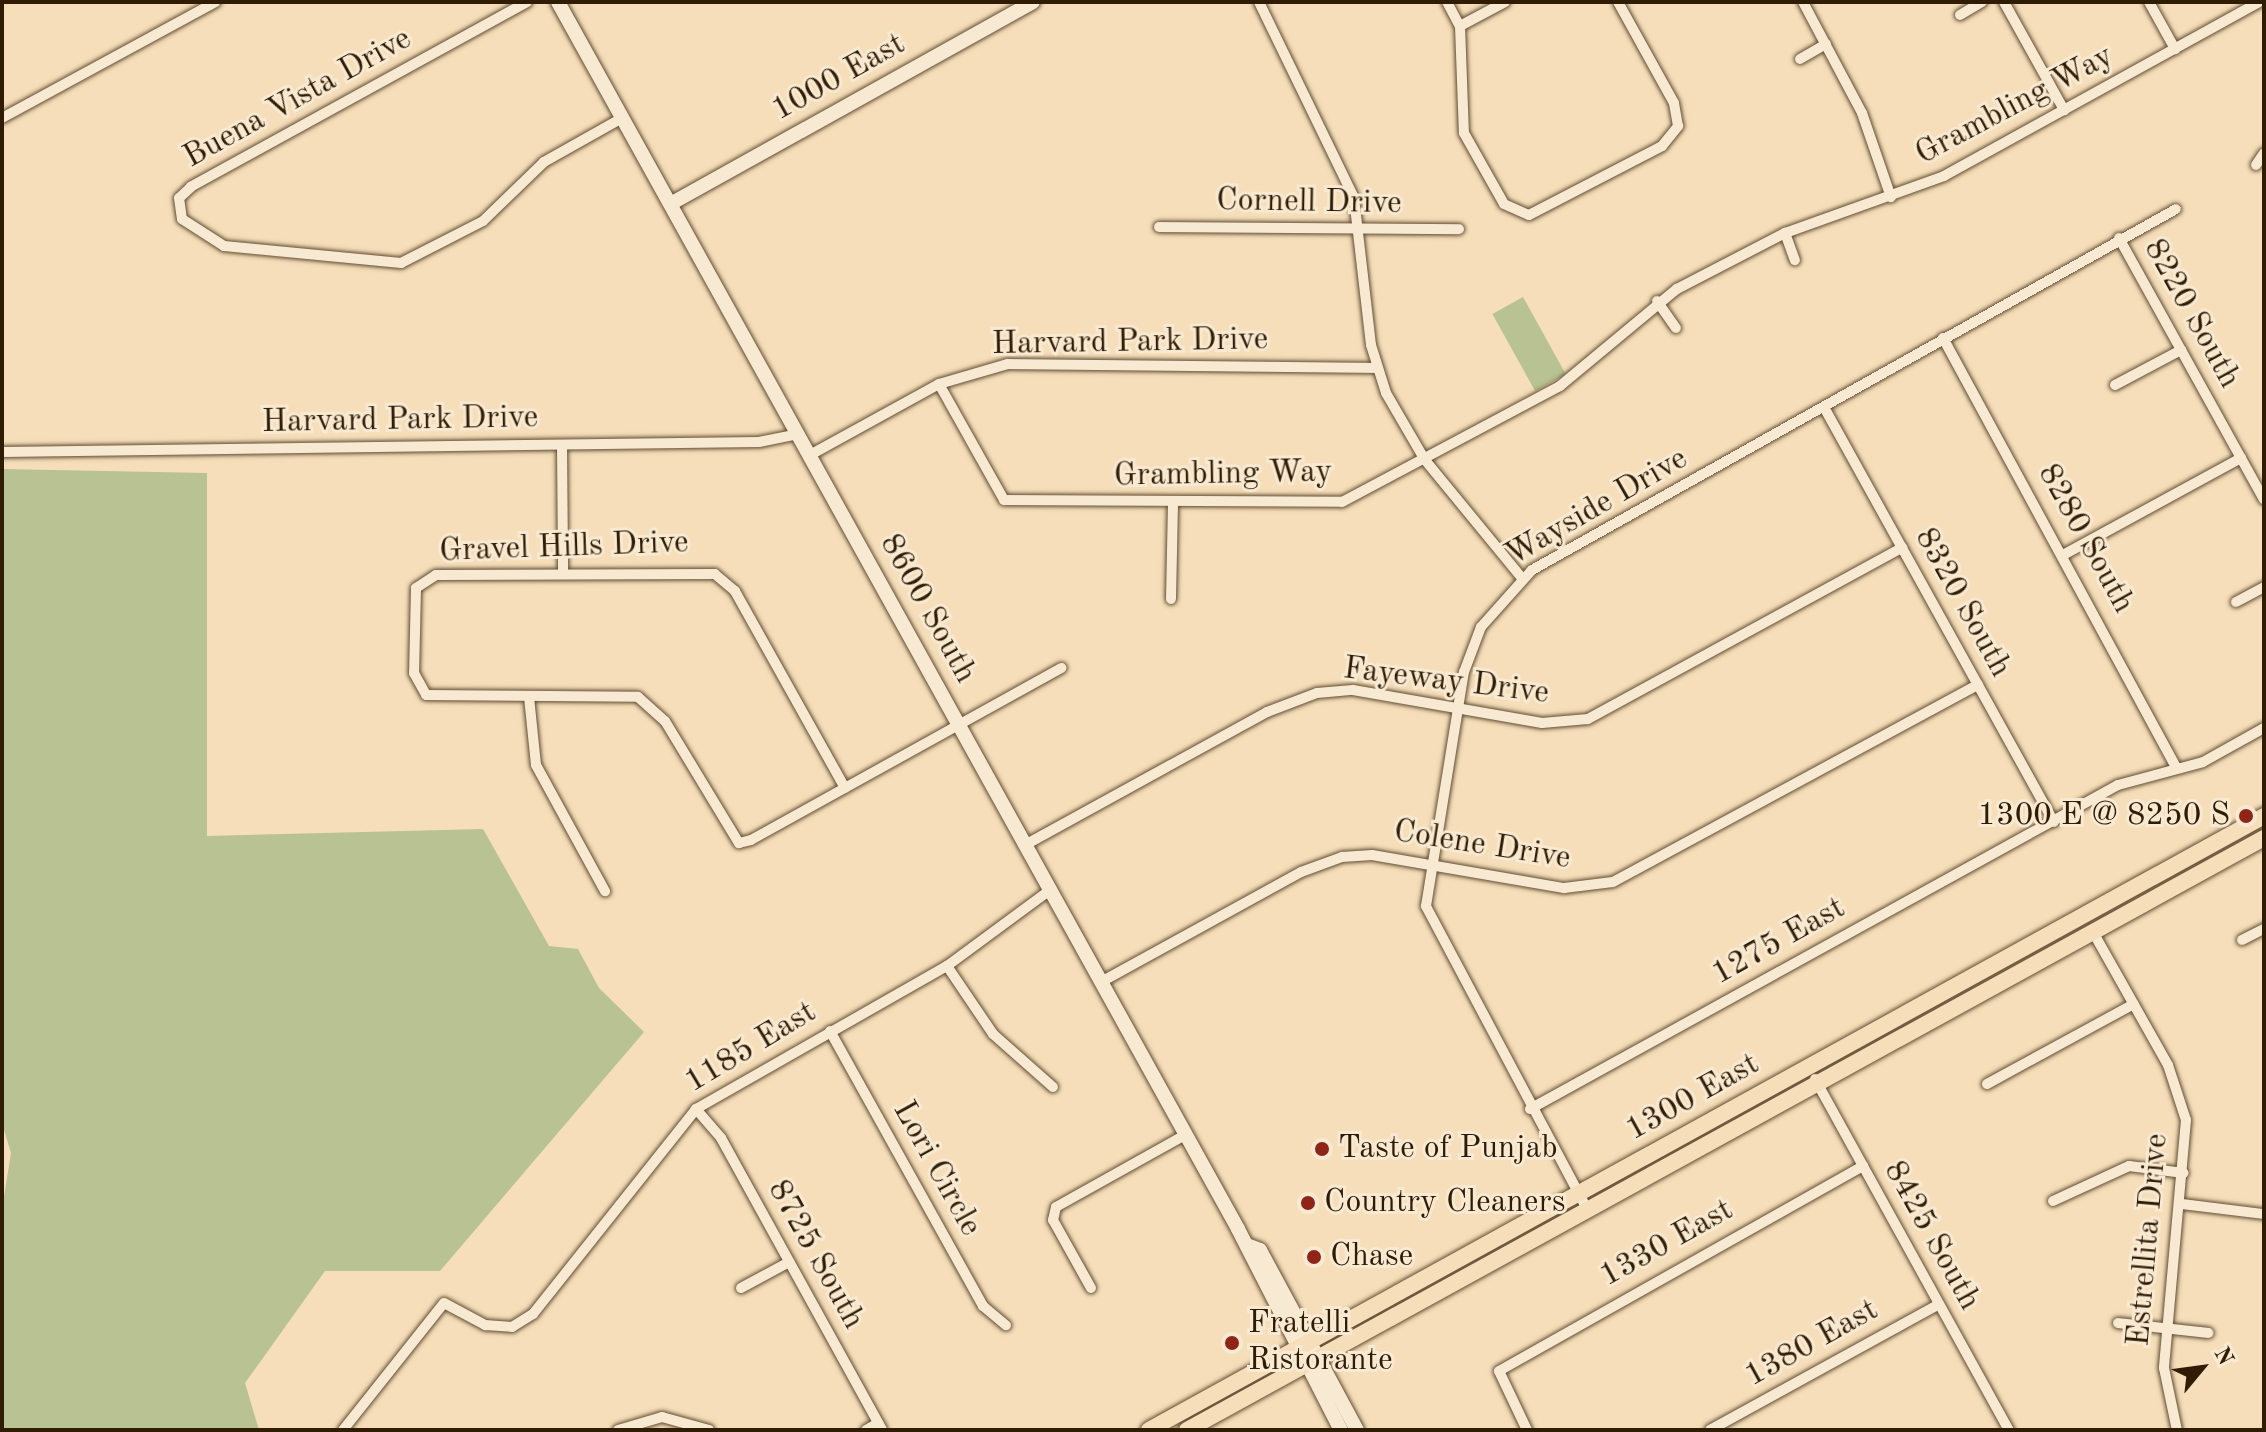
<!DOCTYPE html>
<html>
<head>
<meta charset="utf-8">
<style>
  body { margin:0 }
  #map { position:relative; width:2266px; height:1432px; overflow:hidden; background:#f5deb9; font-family:"Old Standard TT",serif }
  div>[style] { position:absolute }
  .green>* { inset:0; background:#b8c292; transform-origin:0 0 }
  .roads { filter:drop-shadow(0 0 2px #614c32) drop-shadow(0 0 2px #614c32) }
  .street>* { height:10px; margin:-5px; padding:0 5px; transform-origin:5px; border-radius:5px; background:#f8ead2 }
  .secondary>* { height:14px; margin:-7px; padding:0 7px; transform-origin:7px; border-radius:7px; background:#f8ead2 }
  .primary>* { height:16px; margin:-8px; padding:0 8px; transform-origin:8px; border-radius:8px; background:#f5deb9 }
  .dots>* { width:22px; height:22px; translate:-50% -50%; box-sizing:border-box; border:4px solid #f8ead2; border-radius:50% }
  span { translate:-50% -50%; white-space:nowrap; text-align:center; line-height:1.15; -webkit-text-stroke:6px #f8ead2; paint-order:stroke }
  .street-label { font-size:32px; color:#301c05 }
  .poi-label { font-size:32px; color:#301c05 }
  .right { translate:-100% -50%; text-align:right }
  .left { translate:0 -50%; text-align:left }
  .frame { position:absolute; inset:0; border:4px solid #301c05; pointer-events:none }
  .north { position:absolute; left:2162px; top:1328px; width:80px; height:80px; -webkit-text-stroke:6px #f8ead2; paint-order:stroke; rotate:61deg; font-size:22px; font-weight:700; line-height:32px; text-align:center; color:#301c05 }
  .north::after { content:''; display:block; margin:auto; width:28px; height:36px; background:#301c05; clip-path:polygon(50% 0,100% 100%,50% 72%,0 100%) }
</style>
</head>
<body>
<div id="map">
  <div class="green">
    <i style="left:1523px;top:297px;width:88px;height:35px;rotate:61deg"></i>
    <i style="clip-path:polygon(2px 469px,207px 473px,207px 836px,483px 829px,549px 946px,578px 949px,599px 988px,644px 1032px,440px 1271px,325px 1271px,245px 1383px,259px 1430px,2px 1430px,2px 1209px,11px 1153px,2px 1123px)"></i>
  </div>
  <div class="roads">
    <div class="street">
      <i style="left:527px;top:2px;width:384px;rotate:151.2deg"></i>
      <i style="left:191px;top:187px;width:16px;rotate:137deg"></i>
      <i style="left:179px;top:198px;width:21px;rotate:82deg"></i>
      <i style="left:182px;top:219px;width:50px;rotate:32.7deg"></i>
      <i style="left:224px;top:246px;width:178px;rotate:5.5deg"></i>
      <i style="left:401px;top:263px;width:92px;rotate:-27.1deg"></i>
      <i style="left:483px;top:221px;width:85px;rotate:-44deg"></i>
      <i style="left:544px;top:162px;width:90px;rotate:-29.4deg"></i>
      <i style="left:1259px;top:2px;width:218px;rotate:64.1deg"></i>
      <i style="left:1354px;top:198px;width:148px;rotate:83.4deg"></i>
      <i style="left:1371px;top:345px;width:50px;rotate:72.6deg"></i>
      <i style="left:1386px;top:393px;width:78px;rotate:59.8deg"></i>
      <i style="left:1425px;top:460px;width:153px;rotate:50.6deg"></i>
      <i style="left:1447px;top:2px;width:27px;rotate:62deg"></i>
      <i style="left:1460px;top:26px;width:107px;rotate:87.9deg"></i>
      <i style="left:1464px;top:133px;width:81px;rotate:60.6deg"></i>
      <i style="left:1504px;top:204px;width:27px;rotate:24deg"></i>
      <i style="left:1529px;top:215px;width:150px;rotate:-27.4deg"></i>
      <i style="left:1662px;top:146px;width:26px;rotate:-51deg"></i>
      <i style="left:1678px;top:126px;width:23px;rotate:-100deg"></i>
      <i style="left:1674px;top:103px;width:115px;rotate:-119deg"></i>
      <i style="left:1803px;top:2px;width:126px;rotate:62deg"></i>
      <i style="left:1862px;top:113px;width:89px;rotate:71deg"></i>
      <i style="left:2004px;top:2px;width:124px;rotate:60.9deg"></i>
      <i style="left:2149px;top:2px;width:54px;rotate:61deg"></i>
      <i style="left:1960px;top:15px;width:26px;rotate:-31deg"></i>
      <i style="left:1460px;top:26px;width:51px;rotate:-28.1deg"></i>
      <i style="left:1800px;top:59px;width:30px;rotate:-30deg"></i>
      <i style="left:2px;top:118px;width:243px;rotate:-28.5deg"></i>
      <i style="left:2256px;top:165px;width:14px;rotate:-56deg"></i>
      <i style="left:1159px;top:227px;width:300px;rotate:0.4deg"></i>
      <i style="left:1785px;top:233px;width:29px;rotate:70deg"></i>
      <i style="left:2119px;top:238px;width:299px;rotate:61deg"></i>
      <i style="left:1657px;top:301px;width:33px;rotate:55deg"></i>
      <i style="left:1943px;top:338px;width:489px;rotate:61.5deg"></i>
      <i style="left:939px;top:384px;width:133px;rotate:60.7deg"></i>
      <i style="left:1004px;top:500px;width:338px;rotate:0.3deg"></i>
      <i style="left:1342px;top:502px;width:247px;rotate:-28deg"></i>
      <i style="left:1560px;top:386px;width:152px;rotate:-39.7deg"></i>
      <i style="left:1677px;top:289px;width:122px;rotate:-27.4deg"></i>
      <i style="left:1785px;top:233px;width:169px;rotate:-19.7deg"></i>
      <i style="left:1944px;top:176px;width:360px;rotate:-28.9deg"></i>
      <i style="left:2115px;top:385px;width:75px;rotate:-27.9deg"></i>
      <i style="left:1825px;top:409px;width:472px;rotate:61deg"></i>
      <i style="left:562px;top:445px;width:127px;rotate:89.5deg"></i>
      <i style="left:2px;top:452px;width:757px;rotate:-0.76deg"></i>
      <i style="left:759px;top:442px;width:41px;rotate:-11.3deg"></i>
      <i style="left:810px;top:455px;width:147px;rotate:-28.8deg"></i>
      <i style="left:939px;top:384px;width:72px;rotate:-16.2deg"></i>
      <i style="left:1008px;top:364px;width:368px;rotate:0.6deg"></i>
      <i style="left:2063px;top:555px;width:203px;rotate:-28.6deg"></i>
      <i style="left:1171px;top:599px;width:96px;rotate:-88.8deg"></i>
      <i style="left:2236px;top:602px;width:32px;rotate:-28deg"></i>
      <i style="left:529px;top:697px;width:68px;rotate:84.1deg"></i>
      <i style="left:536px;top:765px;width:144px;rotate:61.3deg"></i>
      <i style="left:845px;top:788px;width:226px;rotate:-119.2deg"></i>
      <i style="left:735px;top:591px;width:26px;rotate:-140deg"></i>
      <i style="left:715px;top:574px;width:279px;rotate:179.8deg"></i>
      <i style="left:436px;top:575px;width:24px;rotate:147deg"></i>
      <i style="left:416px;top:588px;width:85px;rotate:91.3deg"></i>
      <i style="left:414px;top:673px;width:25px;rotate:61deg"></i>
      <i style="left:426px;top:695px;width:212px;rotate:0.5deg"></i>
      <i style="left:638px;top:697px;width:36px;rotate:42deg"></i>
      <i style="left:665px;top:721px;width:143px;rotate:58.8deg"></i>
      <i style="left:739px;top:843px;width:12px;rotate:-14deg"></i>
      <i style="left:751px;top:840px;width:355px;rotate:-29deg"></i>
      <i style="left:1025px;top:845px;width:276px;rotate:-28.8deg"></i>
      <i style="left:1267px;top:712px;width:53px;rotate:-20.8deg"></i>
      <i style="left:1317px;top:693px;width:36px;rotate:-5deg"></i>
      <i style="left:1353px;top:690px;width:192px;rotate:9.9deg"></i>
      <i style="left:1542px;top:723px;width:46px;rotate:-5deg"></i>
      <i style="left:1588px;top:719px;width:358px;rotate:-28.6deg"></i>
      <i style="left:2093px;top:932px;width:153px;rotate:60.6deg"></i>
      <i style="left:2168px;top:1065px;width:58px;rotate:71.9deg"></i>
      <i style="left:2186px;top:1120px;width:249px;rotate:95.1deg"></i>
      <i style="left:2164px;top:1368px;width:63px;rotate:78.2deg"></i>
      <i style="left:2242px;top:940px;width:25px;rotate:-27deg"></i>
      <i style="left:947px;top:966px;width:82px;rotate:55.9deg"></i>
      <i style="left:993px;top:1034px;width:80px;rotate:41.5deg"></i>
      <i style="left:1101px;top:982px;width:228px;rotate:-28.8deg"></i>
      <i style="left:1301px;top:872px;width:44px;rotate:-20.1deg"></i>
      <i style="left:1342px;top:857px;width:30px;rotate:-4deg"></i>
      <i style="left:1372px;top:855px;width:195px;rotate:9.8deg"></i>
      <i style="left:1564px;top:888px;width:49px;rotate:-7deg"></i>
      <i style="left:1613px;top:882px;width:415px;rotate:-28.4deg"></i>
      <i style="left:830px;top:1031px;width:315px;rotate:60.9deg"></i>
      <i style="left:983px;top:1306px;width:30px;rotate:40deg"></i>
      <i style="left:1815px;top:1079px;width:401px;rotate:61.1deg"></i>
      <i style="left:1987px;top:1084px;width:167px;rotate:-28.6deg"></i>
      <i style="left:696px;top:1109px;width:38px;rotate:49deg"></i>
      <i style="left:721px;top:1138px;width:333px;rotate:61.1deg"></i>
      <i style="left:1530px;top:1109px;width:671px;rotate:-28.86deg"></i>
      <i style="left:2118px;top:785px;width:88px;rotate:-15.1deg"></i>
      <i style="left:2203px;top:762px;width:70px;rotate:-29.1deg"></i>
      <i style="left:2053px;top:1201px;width:84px;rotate:-24.7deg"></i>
      <i style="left:2129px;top:1166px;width:55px;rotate:7.3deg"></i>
      <i style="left:2182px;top:1204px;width:83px;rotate:7deg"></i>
      <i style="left:1587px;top:1209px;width:343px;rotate:-118deg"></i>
      <i style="left:1426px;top:906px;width:237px;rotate:-80.8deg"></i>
      <i style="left:1464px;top:672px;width:48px;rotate:-69.3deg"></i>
      <i style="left:1481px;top:627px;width:76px;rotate:-48.2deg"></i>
      <i style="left:1532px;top:570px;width:738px;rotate:-29.27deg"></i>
      <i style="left:741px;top:1288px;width:55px;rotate:-28.4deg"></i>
      <i style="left:1091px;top:1288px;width:78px;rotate:-119.2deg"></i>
      <i style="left:1053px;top:1220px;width:13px;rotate:-77deg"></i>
      <i style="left:1056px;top:1207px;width:148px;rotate:-29.2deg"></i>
      <i style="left:2118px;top:1323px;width:91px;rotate:6.3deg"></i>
      <i style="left:343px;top:1430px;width:162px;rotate:-51.5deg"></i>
      <i style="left:444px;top:1303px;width:47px;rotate:28.2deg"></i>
      <i style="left:485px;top:1325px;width:27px;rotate:4deg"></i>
      <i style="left:512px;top:1327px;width:25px;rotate:-32deg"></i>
      <i style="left:533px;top:1314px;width:262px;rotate:-51.5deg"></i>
      <i style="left:696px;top:1109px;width:289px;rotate:-29.7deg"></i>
      <i style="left:947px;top:966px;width:128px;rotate:-36.4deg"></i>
      <i style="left:618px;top:1430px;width:46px;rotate:-16.5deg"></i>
      <i style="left:662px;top:1417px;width:49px;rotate:15.5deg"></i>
      <i style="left:866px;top:1430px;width:14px;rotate:-30deg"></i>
      <i style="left:1527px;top:1430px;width:65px;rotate:-115.4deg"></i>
      <i style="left:1499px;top:1371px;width:418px;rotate:-29.4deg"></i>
      <i style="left:1710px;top:1430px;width:261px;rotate:-28.8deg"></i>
    </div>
    <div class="secondary">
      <i style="left:558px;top:2px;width:1403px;rotate:61deg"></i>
      <i style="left:1238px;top:1229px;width:226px;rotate:62.9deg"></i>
      <i style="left:672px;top:203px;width:413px;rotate:-29.1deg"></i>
      <i style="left:1247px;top:1245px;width:14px;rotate:21deg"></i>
      <i style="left:1260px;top:1250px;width:204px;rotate:61.7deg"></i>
    </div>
    <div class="primary">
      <i style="left:1149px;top:1430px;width:1273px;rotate:-28.84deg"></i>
      <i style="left:1187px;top:1430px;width:1229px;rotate:-28.8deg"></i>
    </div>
  </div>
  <div class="dots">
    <i style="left:2246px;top:816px;background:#8f2418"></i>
    <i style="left:1322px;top:1149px;background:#8f2418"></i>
    <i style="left:1308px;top:1203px;background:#8f2418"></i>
    <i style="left:1314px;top:1257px;background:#8f2418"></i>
    <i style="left:1232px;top:1343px;background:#8f2418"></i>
  </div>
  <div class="street-label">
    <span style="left:839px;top:78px;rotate:-29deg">1000 East</span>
    <span style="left:298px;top:99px;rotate:-29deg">Buena Vista Drive</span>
    <span style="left:2015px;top:106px;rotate:-28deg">Grambling Way</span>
    <span style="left:1309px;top:203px;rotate:1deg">Cornell Drive</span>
    <span style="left:2191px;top:314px;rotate:61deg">8220 South</span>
    <span style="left:1130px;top:343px;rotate:-1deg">Harvard Park Drive</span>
    <span style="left:400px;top:421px;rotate:-1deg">Harvard Park Drive</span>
    <span style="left:1223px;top:475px;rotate:-1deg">Grambling Way</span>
    <span style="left:1597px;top:508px;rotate:-30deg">Wayside Drive</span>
    <span style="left:2085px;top:539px;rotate:61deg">8280 South</span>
    <span style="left:564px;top:548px;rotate:-2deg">Gravel Hills Drive</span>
    <span style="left:1962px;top:603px;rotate:61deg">8320 South</span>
    <span style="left:927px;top:609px;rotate:61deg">8600 South</span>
    <span style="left:1446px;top:682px;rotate:7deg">Fayeway Drive</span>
    <span style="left:1482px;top:846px;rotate:9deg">Colene Drive</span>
    <span style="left:1779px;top:942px;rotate:-29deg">1275 East</span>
    <span style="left:751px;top:1048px;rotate:-31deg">1185 East</span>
    <span style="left:1693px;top:1098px;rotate:-29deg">1300 East</span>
    <span style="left:936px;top:1169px;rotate:61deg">Lori Circle</span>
    <span style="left:1931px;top:1236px;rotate:61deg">8425 South</span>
    <span style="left:2149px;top:1240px;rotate:-85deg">Estrellita Drive</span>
    <span style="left:1667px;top:1244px;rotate:-29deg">1330 East</span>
    <span style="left:815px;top:1255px;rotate:61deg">8725 South</span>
    <span style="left:1812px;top:1344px;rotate:-29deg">1380 East</span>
  </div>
  <div class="poi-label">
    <span class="right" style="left:2230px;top:816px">1300 E @ 8250 S</span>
    <span class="left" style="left:1338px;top:1149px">Taste of Punjab</span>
    <span class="left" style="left:1324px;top:1203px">Country Cleaners</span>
    <span class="left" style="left:1330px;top:1257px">Chase</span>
    <span class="left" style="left:1248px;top:1343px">Fratelli<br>Ristorante</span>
  </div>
  <div class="frame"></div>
  <div class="north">N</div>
</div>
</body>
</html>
